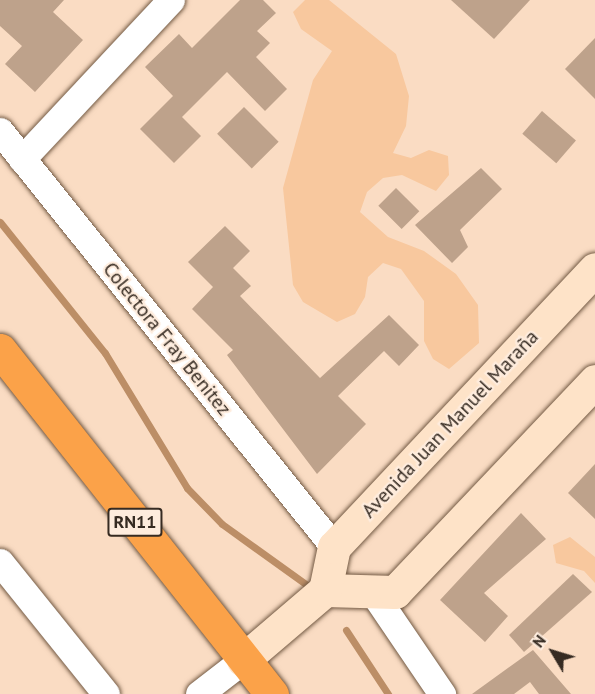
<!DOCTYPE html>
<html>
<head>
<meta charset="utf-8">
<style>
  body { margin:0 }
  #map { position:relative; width:595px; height:694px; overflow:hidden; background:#fadcc3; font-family:"PT Sans",sans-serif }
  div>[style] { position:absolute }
  .green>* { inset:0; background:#f8c89e }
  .stream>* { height:7px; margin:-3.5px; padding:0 3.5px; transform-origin:3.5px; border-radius:3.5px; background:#bc8e66 }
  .building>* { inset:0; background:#bea28b; transform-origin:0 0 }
  .roads { filter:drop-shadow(0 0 2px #735a44) drop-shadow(0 0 2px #735a44) }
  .street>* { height:27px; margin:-13.5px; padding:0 13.5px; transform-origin:13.5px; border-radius:13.5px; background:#fff }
  .secondary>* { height:33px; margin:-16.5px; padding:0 16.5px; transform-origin:16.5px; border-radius:16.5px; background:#fee3c8 }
  .highway>* { height:33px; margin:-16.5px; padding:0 16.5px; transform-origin:16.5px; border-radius:16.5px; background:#fba249 }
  span { translate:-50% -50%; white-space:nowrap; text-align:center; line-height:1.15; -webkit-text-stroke:4.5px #feecdd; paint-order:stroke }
  .shield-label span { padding:2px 4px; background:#feecdd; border:2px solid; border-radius:4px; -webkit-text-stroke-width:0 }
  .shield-label { font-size:18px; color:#362b22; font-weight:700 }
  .street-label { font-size:20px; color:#362b22 }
  .north { position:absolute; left:523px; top:622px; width:60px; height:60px; -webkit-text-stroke:4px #feecdd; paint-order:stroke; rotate:308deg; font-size:16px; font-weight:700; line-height:24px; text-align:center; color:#362b22 }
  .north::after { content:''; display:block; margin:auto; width:21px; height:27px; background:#362b22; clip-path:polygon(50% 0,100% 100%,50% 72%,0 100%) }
</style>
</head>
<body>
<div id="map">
  <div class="green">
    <i style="clip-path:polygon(305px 0,329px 0,396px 54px,409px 96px,406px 126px,393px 153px,411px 158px,429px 150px,448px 156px,449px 175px,436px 191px,402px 175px,383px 178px,367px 192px,360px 212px,388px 237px,424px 251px,456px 274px,478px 305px,479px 343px,449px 369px,433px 359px,424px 341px,424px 301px,401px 269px,383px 263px,368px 277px,365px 297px,355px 314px,337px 322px,303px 302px,293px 285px,283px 188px,313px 80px,332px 51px,301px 29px,293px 12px)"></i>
    <i style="clip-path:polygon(570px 537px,595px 557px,595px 583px,584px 571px,556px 563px,553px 545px)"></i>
  </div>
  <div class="stream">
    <i style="left:0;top:222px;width:168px;rotate:51.3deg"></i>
    <i style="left:105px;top:353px;width:158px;rotate:58.7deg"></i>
    <i style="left:187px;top:488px;width:50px;rotate:45.8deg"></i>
    <i style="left:222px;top:524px;width:110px;rotate:35.7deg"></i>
    <i style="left:346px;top:630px;width:77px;rotate:56.7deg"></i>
  </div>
  <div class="building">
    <i style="clip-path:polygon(0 0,64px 0,53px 12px,83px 40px,35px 92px,5px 64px,22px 46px,0 26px)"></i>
    <i style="clip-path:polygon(240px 0,263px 0,276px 13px,257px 31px,270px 43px,256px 57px,287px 89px,265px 111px,227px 72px,182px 117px,201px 136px,174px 163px,140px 129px,173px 96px,145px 67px,179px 34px,192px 48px)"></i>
    <i style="clip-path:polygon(451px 0,530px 0,494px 39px)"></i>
    <i style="clip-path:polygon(595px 38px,595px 99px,565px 69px)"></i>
    <i style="left:244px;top:107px;width:49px;height:38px;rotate:45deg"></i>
    <i style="left:542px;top:111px;width:45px;height:30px;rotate:41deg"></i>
    <i style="clip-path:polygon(481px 168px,502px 189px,460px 230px,468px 247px,452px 263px,415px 225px)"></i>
    <i style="left:396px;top:188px;width:33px;height:25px;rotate:45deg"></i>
    <i style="clip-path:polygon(225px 226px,250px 251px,233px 268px,251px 286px,240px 296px,320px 378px,389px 315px,419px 345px,399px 366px,384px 351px,338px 396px,366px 424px,317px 474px,227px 355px,233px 350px,192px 309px,213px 287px,188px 262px)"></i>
    <i style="clip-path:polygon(595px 464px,595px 519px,568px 493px)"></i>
    <i style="clip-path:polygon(521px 513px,546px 539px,484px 593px,508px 616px,485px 642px,440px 600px)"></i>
    <i style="clip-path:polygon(573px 574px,592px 592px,524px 652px,509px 635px)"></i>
    <i style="clip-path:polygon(533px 650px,571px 694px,539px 694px,530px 682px,514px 694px,472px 694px)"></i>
  </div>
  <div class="roads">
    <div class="street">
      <i style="left:0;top:131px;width:533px;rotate:51.24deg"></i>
      <i style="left:22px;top:159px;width:218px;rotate:-46.9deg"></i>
      <i style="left:0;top:562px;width:169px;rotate:51.2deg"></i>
      <i style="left:372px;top:591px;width:125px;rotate:55.8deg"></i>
      <i style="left:199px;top:694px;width:56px;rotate:-37.7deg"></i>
    </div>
    <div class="secondary">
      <i style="left:325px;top:590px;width:70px;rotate:1.6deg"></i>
      <i style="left:395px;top:592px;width:291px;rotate:-46.5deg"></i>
      <i style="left:243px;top:660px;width:108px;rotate:-40.5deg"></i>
      <i style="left:325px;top:590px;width:44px;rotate:-78.2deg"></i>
      <i style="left:334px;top:547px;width:381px;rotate:-46.8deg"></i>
    </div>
    <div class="highway">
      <i style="left:0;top:350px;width:439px;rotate:51.7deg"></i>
    </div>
  </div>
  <div class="shield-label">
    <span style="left:135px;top:522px">RN11</span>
  </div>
  <div class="street-label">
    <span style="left:167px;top:339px;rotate:51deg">Colectora Fray Benitez</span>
    <span style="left:450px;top:424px;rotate:-47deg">Avenida Juan Manuel Maraña</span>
  </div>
  <div class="north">N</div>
</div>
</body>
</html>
